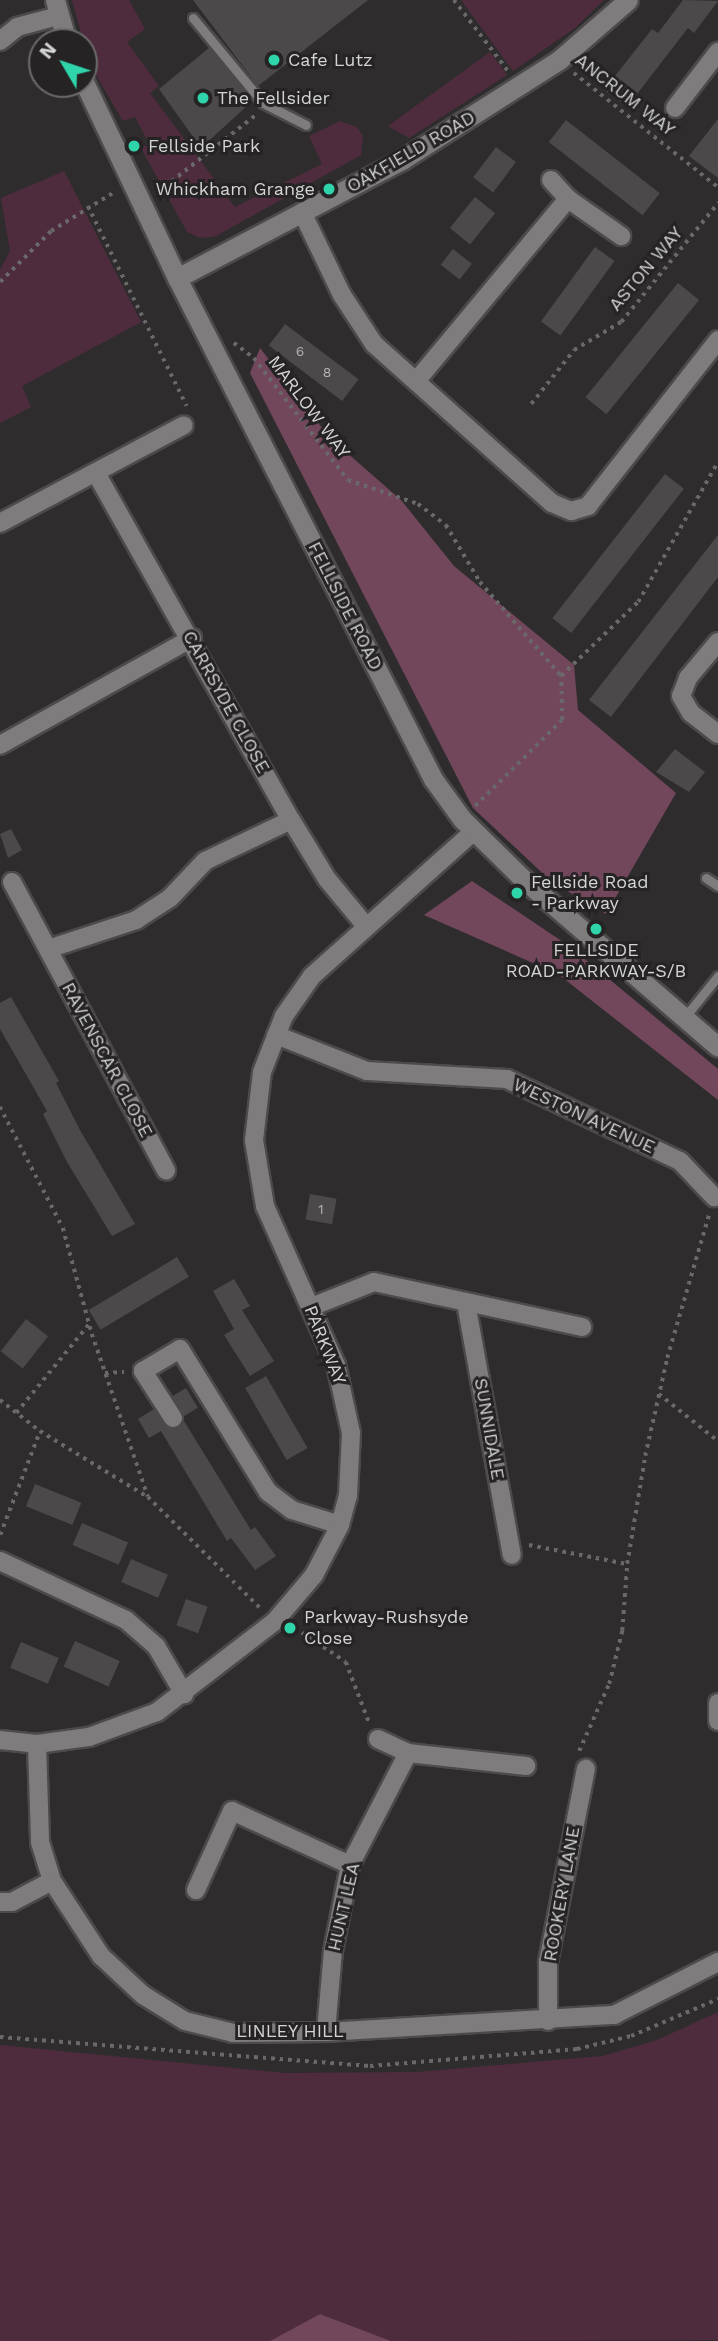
<!DOCTYPE html>
<html>
<head>
<meta charset="utf-8">
<style>
  body { margin:0 }
  #map { position:relative; width:718px; height:2341px; overflow:hidden; background:#2f2c2e; font-family:"Work Sans",sans-serif }
  div>[style] { position:absolute }
  .green>* { inset:0; background:#4f2c3d }
  .forest>* { inset:0; background:#72475b }
  .building>* { inset:0; background:#4c494b; transform-origin:0 0 }
  .path>* { height:3.5px; margin-top:-1.75px; transform-origin:0; background:repeating-linear-gradient(90deg,#6a6869 0 3.5px,transparent 0 8.5px) }
  .roads { filter:drop-shadow(2px 0 #4c4a4b) drop-shadow(-2px 0 #4c4a4b) drop-shadow(0 2px #4c4a4b) drop-shadow(0 -2px #4c4a4b) }
  .service>* { height:9px; margin:-4.5px; padding:0 4.5px; transform-origin:4.5px; border-radius:4.5px; background:#7f7c7d }
  .minor>* { height:18px; margin:-9px; padding:0 9px; transform-origin:9px; border-radius:9px; background:#7f7c7d }
  .tertiary>* { height:19px; margin:-9.5px; padding:0 9.5px; transform-origin:9.5px; border-radius:9.5px; background:#7f7c7d }
  .dots>* { width:19px; height:19px; translate:-50% -50%; box-sizing:border-box; border:4px solid #252324; border-radius:50% }
  span { translate:-50% -50%; white-space:nowrap; text-align:center; line-height:1.15; -webkit-text-stroke:6px #252324; paint-order:stroke }
  .number-label { font-size:14px; color:#b3b1b2 }
  .number-label span { -webkit-text-stroke-width:0 }
  .poi-label { font-size:18px; color:#d5d4d4 }
  .left { translate:0 -50%; text-align:left }
  .right { translate:-100% -50%; text-align:right }
  .street-label { font-size:18px; color:#d5d4d4 }
  .north { position:absolute; left:28px; top:28px; width:70px; height:70px; box-sizing:border-box; background:#252324; border:2px solid #6b6a6a; border-radius:50%; rotate:309deg; font-size:19px; font-weight:700; line-height:28px; text-align:center; color:#d5d4d4 }
  .north::after { content:''; display:block; margin:auto; width:24px; height:32px; background:#30d4aa; clip-path:polygon(50% 0,100% 100%,50% 72%,0 100%) }
</style>
</head>
<body>
<div id="map">
  <div class="green">
    <i style="clip-path:polygon(72px 0,129px 0,145px 29px,127px 42px,159px 86px,150px 93px,235px 207px,322px 164px,309px 136px,340px 121px,357px 127px,363px 136px,361px 155px,216px 236px,201px 238px,187px 232px,141px 148px,149px 144px,135px 117px,123px 121px,90px 65px)"></i>
    <i style="clip-path:polygon(461px 0,604px 0,575px 28px,513px 71px)"></i>
    <i style="clip-path:polygon(490px 52px,507px 75px,409px 138px,388px 126px)"></i>
    <i style="clip-path:polygon(64px 171px,141px 322px,22px 386px,31px 407px,0 423px,0 270px,10px 251px,1px 198px)"></i>
    <i style="clip-path:polygon(718px 2012px,718px 2340px,391px 2341px,320px 2314px,270px 2341px,0 2341px,0 2045px,285px 2073px,417px 2072px,603px 2056px,657px 2040px)"></i>
  </div>
  <div class="forest">
    <i style="clip-path:polygon(260px 348px,330px 438px,401px 500px,454px 566px,574px 665px,578px 710px,676px 793px,606px 914px,552px 882px,473px 808px,250px 373px)"></i>
    <i style="clip-path:polygon(472px 881px,569px 946px,718px 1069px,718px 1100px,558px 974px,424px 915px)"></i>
    <i style="clip-path:polygon(320px 2314px,391px 2341px,270px 2341px)"></i>
  </div>
  <div class="building">
    <i style="clip-path:polygon(193px 0,368px 0,258px 86px)"></i>
    <i style="clip-path:polygon(683px 0,718px 1px,694px 33px,688px 28px,627px 107px,604px 90px,652px 29px,658px 33px)"></i>
    <i style="clip-path:polygon(209px 48px,247px 94px,241px 99px,247px 106px,201px 148px,159px 89px)"></i>
    <i style="clip-path:polygon(718px 119px,718px 178px,689px 156px)"></i>
    <i style="left:566px;top:120px;width:119px;height:28px;rotate:38deg"></i>
    <i style="left:496px;top:147px;width:25px;height:38px;rotate:37deg"></i>
    <i style="left:475px;top:197px;width:26px;height:40px;rotate:39deg"></i>
    <i style="left:595px;top:247px;width:24px;height:92px;rotate:36deg"></i>
    <i style="left:453px;top:249px;width:24px;height:20px;rotate:38deg"></i>
    <i style="left:678px;top:283px;width:27px;height:147px;rotate:39deg"></i>
    <i style="left:285px;top:324px;width:92px;height:27px;rotate:37deg"></i>
    <i style="left:665px;top:474px;width:24px;height:183px;rotate:38deg"></i>
    <i style="clip-path:polygon(718px 535px,718px 577px,611px 717px,589px 700px)"></i>
    <i style="clip-path:polygon(675px 749px,705px 772px,689px 792px,656px 772px)"></i>
    <i style="clip-path:polygon(11px 829px,22px 850px,8px 858px,0 834px)"></i>
    <i style="clip-path:polygon(11px 997px,59px 1081px,56px 1083px,80px 1130px,135px 1224px,112px 1236px,67px 1162px,43px 1114px,47px 1111px,0 1029px,0 1003px)"></i>
    <i style="left:310px;top:1194px;width:27px;height:26px;rotate:10deg"></i>
    <i style="left:177px;top:1257px;width:23px;height:103px;rotate:59deg"></i>
    <i style="clip-path:polygon(234px 1279px,250px 1306px,242px 1310px,274px 1361px,250px 1376px,224px 1335px,234px 1329px,213px 1291px)"></i>
    <i style="left:26px;top:1319px;width:28px;height:41px;rotate:38deg"></i>
    <i style="left:266px;top:1376px;width:83px;height:24px;rotate:60deg"></i>
    <i style="left:186px;top:1388px;width:23px;height:16px;rotate:59deg"></i>
    <i style="clip-path:polygon(154px 1409px,168px 1428px,178px 1428px,184px 1421px,251px 1530px,255px 1527px,276px 1556px,255px 1570px,231px 1538px,227px 1541px,161px 1431px,149px 1438px,138px 1419px)"></i>
    <i style="left:35px;top:1484px;width:50px;height:24px;rotate:22deg"></i>
    <i style="left:82px;top:1523px;width:50px;height:24px;rotate:23deg"></i>
    <i style="left:131px;top:1559px;width:40px;height:25px;rotate:23deg"></i>
    <i style="left:186px;top:1599px;width:23px;height:28px;rotate:20deg"></i>
    <i style="left:75px;top:1641px;width:49px;height:28px;rotate:24deg"></i>
    <i style="left:21px;top:1642px;width:41px;height:28px;rotate:23deg"></i>
  </div>
  <div class="path">
    <i style="left:454px;top:0;width:89px;rotate:52.7deg"></i>
    <i style="left:574px;top:73px;width:184px;rotate:38.4deg"></i>
    <i style="left:158px;top:192px;width:125px;rotate:-38.2deg"></i>
    <i style="left:88px;top:206px;width:223px;rotate:63.7deg"></i>
    <i style="left:0;top:282px;width:72px;rotate:-45deg"></i>
    <i style="left:51px;top:231px;width:76px;rotate:-31.6deg"></i>
    <i style="left:234px;top:343px;width:25px;rotate:37deg"></i>
    <i style="left:254px;top:358px;width:154px;rotate:52.4deg"></i>
    <i style="left:348px;top:480px;width:74px;rotate:18.9deg"></i>
    <i style="left:418px;top:504px;width:35px;rotate:37deg"></i>
    <i style="left:446px;top:525px;width:66px;rotate:59.2deg"></i>
    <i style="left:480px;top:582px;width:124px;rotate:49.2deg"></i>
    <i style="left:561px;top:676px;width:107px;rotate:-43.9deg"></i>
    <i style="left:638px;top:602px;width:161px;rotate:-60.3deg"></i>
    <i style="left:531px;top:404px;width:69px;rotate:-51.5deg"></i>
    <i style="left:574px;top:350px;width:55px;rotate:-30.8deg"></i>
    <i style="left:621px;top:322px;width:154px;rotate:-50.8deg"></i>
    <i style="left:475px;top:806px;width:122px;rotate:-44.7deg"></i>
    <i style="left:562px;top:720px;width:44px;rotate:-91.3deg"></i>
    <i style="left:0;top:1107px;width:136px;rotate:62.5deg"></i>
    <i style="left:63px;top:1228px;width:110px;rotate:74.7deg"></i>
    <i style="left:92px;top:1334px;width:172px;rotate:71deg"></i>
    <i style="left:148px;top:1497px;width:158px;rotate:44.7deg"></i>
    <i style="left:105px;top:1373px;width:19px;rotate:-3deg"></i>
    <i style="left:659px;top:1394px;width:75px;rotate:38.5deg"></i>
    <i style="left:0;top:1400px;width:51px;rotate:37.8deg"></i>
    <i style="left:40px;top:1431px;width:124px;rotate:31.5deg"></i>
    <i style="left:16px;top:1413px;width:115px;rotate:-50.6deg"></i>
    <i style="left:0;top:1535px;width:111px;rotate:-69deg"></i>
    <i style="left:529px;top:1545px;width:100px;rotate:11deg"></i>
    <i style="left:295px;top:1628px;width:61px;rotate:33.7deg"></i>
    <i style="left:346px;top:1662px;width:67px;rotate:69.1deg"></i>
    <i style="left:579px;top:1751px;width:73px;rotate:-65.9deg"></i>
    <i style="left:609px;top:1684px;width:55px;rotate:-76.2deg"></i>
    <i style="left:622px;top:1631px;width:67px;rotate:-85.7deg"></i>
    <i style="left:627px;top:1564px;width:109px;rotate:-80.5deg"></i>
    <i style="left:645px;top:1456px;width:100px;rotate:-77.3deg"></i>
    <i style="left:667px;top:1358px;width:150px;rotate:-73.7deg"></i>
    <i style="left:0;top:2037px;width:371px;rotate:4.5deg"></i>
    <i style="left:370px;top:2066px;width:208px;rotate:-4.7deg"></i>
    <i style="left:577px;top:2049px;width:56px;rotate:-13.5deg"></i>
    <i style="left:631px;top:2036px;width:95px;rotate:-23deg"></i>
  </div>
  <div class="roads">
    <div class="service">
      <i style="left:193px;top:18px;width:110px;rotate:50.5deg"></i>
      <i style="left:263px;top:103px;width:48px;rotate:27.1deg"></i>
      <i style="left:706px;top:878px;width:14px;rotate:34deg"></i>
      <i style="left:684px;top:1018px;width:54px;rotate:-51deg"></i>
    </div>
    <div class="minor">
      <i style="left:0;top:41px;width:22px;rotate:-39deg"></i>
      <i style="left:17px;top:27px;width:42px;rotate:-15deg"></i>
      <i style="left:675px;top:108px;width:71px;rotate:-52.5deg"></i>
      <i style="left:551px;top:180px;width:25px;rotate:48deg"></i>
      <i style="left:568px;top:199px;width:65px;rotate:34.9deg"></i>
      <i style="left:302px;top:212px;width:92px;rotate:64.3deg"></i>
      <i style="left:342px;top:295px;width:59px;rotate:56.9deg"></i>
      <i style="left:374px;top:344px;width:239px;rotate:41.8deg"></i>
      <i style="left:552px;top:503px;width:21px;rotate:23deg"></i>
      <i style="left:571px;top:511px;width:18px;rotate:-16deg"></i>
      <i style="left:588px;top:506px;width:211px;rotate:-51.9deg"></i>
      <i style="left:417px;top:380px;width:236px;rotate:-50.2deg"></i>
      <i style="left:96px;top:473px;width:398px;rotate:60.7deg"></i>
      <i style="left:291px;top:820px;width:69px;rotate:58.6deg"></i>
      <i style="left:327px;top:879px;width:60px;rotate:50.4deg"></i>
      <i style="left:0;top:523px;width:208px;rotate:-28deg"></i>
      <i style="left:718px;top:642px;width:47px;rotate:129.8deg"></i>
      <i style="left:688px;top:678px;width:19px;rotate:111deg"></i>
      <i style="left:681px;top:696px;width:20px;rotate:60deg"></i>
      <i style="left:691px;top:713px;width:34px;rotate:38deg"></i>
      <i style="left:0;top:745px;width:220px;rotate:-29.1deg"></i>
      <i style="left:12px;top:882px;width:327px;rotate:61.9deg"></i>
      <i style="left:48px;top:949px;width:93px;rotate:-18.2deg"></i>
      <i style="left:136px;top:920px;width:40px;rotate:-32.9deg"></i>
      <i style="left:170px;top:898px;width:51px;rotate:-46.6deg"></i>
      <i style="left:205px;top:861px;width:95px;rotate:-25.5deg"></i>
      <i style="left:276px;top:1035px;width:98px;rotate:21.6deg"></i>
      <i style="left:367px;top:1071px;width:140px;rotate:3.3deg"></i>
      <i style="left:507px;top:1079px;width:191px;rotate:25.4deg"></i>
      <i style="left:680px;top:1161px;width:50px;rotate:46.6deg"></i>
      <i style="left:466px;top:1303px;width:256px;rotate:79.7deg"></i>
      <i style="left:311px;top:1307px;width:68px;rotate:-21.6deg"></i>
      <i style="left:374px;top:1282px;width:213px;rotate:12.2deg"></i>
      <i style="left:173px;top:1418px;width:56px;rotate:-122.6deg"></i>
      <i style="left:143px;top:1371px;width:43px;rotate:-30.7deg"></i>
      <i style="left:180px;top:1349px;width:168px;rotate:58.4deg"></i>
      <i style="left:268px;top:1492px;width:30px;rotate:37deg"></i>
      <i style="left:292px;top:1510px;width:50px;rotate:17.4deg"></i>
      <i style="left:0;top:1561px;width:139px;rotate:25.1deg"></i>
      <i style="left:126px;top:1620px;width:40px;rotate:41deg"></i>
      <i style="left:156px;top:1646px;width:56px;rotate:59.7deg"></i>
      <i style="left:718px;top:1703px;width:18px;rotate:90deg"></i>
      <i style="left:378px;top:1739px;width:33px;rotate:25deg"></i>
      <i style="left:408px;top:1753px;width:119px;rotate:6.3deg"></i>
      <i style="left:0;top:1740px;width:37px;rotate:6deg"></i>
      <i style="left:37px;top:1744px;width:52px;rotate:-7.7deg"></i>
      <i style="left:89px;top:1737px;width:72px;rotate:-20.2deg"></i>
      <i style="left:157px;top:1712px;width:149px;rotate:-37.6deg"></i>
      <i style="left:275px;top:1621px;width:60px;rotate:-49.7deg"></i>
      <i style="left:314px;top:1575px;width:56px;rotate:-62.5deg"></i>
      <i style="left:340px;top:1525px;width:30px;rotate:-75deg"></i>
      <i style="left:348px;top:1496px;width:63px;rotate:-87.3deg"></i>
      <i style="left:351px;top:1433px;width:70px;rotate:-102.4deg"></i>
      <i style="left:336px;top:1365px;width:174px;rotate:-114.1deg"></i>
      <i style="left:265px;top:1206px;width:67px;rotate:-99.5deg"></i>
      <i style="left:254px;top:1140px;width:68px;rotate:-83.3deg"></i>
      <i style="left:262px;top:1072px;width:60px;rotate:-68.6deg"></i>
      <i style="left:284px;top:1016px;width:49px;rotate:-55deg"></i>
      <i style="left:312px;top:976px;width:217px;rotate:-41.8deg"></i>
      <i style="left:37px;top:1744px;width:98px;rotate:88.2deg"></i>
      <i style="left:40px;top:1842px;width:41px;rotate:72.9deg"></i>
      <i style="left:52px;top:1881px;width:90px;rotate:56.8deg"></i>
      <i style="left:101px;top:1956px;width:57px;rotate:42.9deg"></i>
      <i style="left:143px;top:1995px;width:49px;rotate:31.8deg"></i>
      <i style="left:185px;top:2021px;width:49px;rotate:14deg"></i>
      <i style="left:233px;top:2033px;width:93px;rotate:-0.6deg"></i>
      <i style="left:326px;top:2032px;width:289px;rotate:-3.4deg"></i>
      <i style="left:614px;top:2015px;width:117px;rotate:-27deg"></i>
      <i style="left:196px;top:1890px;width:87px;rotate:-65.5deg"></i>
      <i style="left:232px;top:1811px;width:130px;rotate:24.6deg"></i>
      <i style="left:0;top:1902px;width:12px"></i>
      <i style="left:12px;top:1902px;width:45px;rotate:-27.7deg"></i>
      <i style="left:548px;top:2021px;width:59px;rotate:-90deg"></i>
      <i style="left:548px;top:1962px;width:197px;rotate:-78.9deg"></i>
      <i style="left:326px;top:2032px;width:81px;rotate:-85.1deg"></i>
      <i style="left:333px;top:1951px;width:88px;rotate:-78.8deg"></i>
      <i style="left:350px;top:1865px;width:126px;rotate:-62.6deg"></i>
    </div>
    <div class="tertiary">
      <i style="left:55px;top:0;width:44px;rotate:74.1deg"></i>
      <i style="left:84px;top:82px;width:217px;rotate:64.6deg"></i>
      <i style="left:177px;top:278px;width:563px;rotate:62.93deg"></i>
      <i style="left:433px;top:779px;width:49px;rotate:54.1deg"></i>
      <i style="left:462px;top:819px;width:86px;rotate:44.5deg"></i>
      <i style="left:523px;top:879px;width:257px;rotate:40.7deg"></i>
      <i style="left:177px;top:278px;width:254px;rotate:-27.7deg"></i>
      <i style="left:402px;top:160px;width:186px;rotate:-32.5deg"></i>
      <i style="left:559px;top:60px;width:91px;rotate:-41deg"></i>
    </div>
  </div>
  <div class="dots">
    <i style="left:274px;top:60px;background:#30d4aa"></i>
    <i style="left:203px;top:98px;background:#30d4aa"></i>
    <i style="left:134px;top:146px;background:#30d4aa"></i>
    <i style="left:329px;top:189px;background:#30d4aa"></i>
    <i style="left:517px;top:893px;background:#30d4aa"></i>
    <i style="left:596px;top:929px;background:#30d4aa"></i>
    <i style="left:290px;top:1628px;background:#30d4aa"></i>
  </div>
  <div class="number-label">
    <span style="left:300px;top:351px">6</span>
    <span style="left:327px;top:372px">8</span>
    <span style="left:321px;top:1209px">1</span>
  </div>
  <div class="poi-label">
    <span class="left" style="left:288px;top:60px">Cafe Lutz</span>
    <span class="left" style="left:217px;top:98px">The Fellsider</span>
    <span class="left" style="left:148px;top:146px">Fellside Park</span>
    <span class="right" style="left:315px;top:189px">Whickham Grange</span>
    <span class="left" style="left:531px;top:893px">Fellside Road<br>- Parkway</span>
    <span style="left:596px;top:961px">FELLSIDE<br>ROAD-PARKWAY-S/B</span>
    <span class="left" style="left:304px;top:1628px">Parkway-Rushsyde<br>Close</span>
  </div>
  <div class="street-label">
    <span style="left:625px;top:95px;rotate:38deg">ANCRUM WAY</span>
    <span style="left:411px;top:152px;rotate:-30deg">OAKFIELD ROAD</span>
    <span style="left:646px;top:269px;rotate:-50deg">ASTON WAY</span>
    <span style="left:309px;top:407px;rotate:53deg">MARLOW WAY</span>
    <span style="left:345px;top:606px;rotate:63deg">FELLSIDE ROAD</span>
    <span style="left:226px;top:702px;rotate:61deg">CARRSYDE CLOSE</span>
    <span style="left:107px;top:1060px;rotate:62deg">RAVENSCAR CLOSE</span>
    <span style="left:584px;top:1116px;rotate:25deg">WESTON AVENUE</span>
    <span style="left:325px;top:1345px;rotate:68deg">PARKWAY</span>
    <span style="left:489px;top:1429px;rotate:80deg">SUNNIDALE</span>
    <span style="left:562px;top:1894px;rotate:-80deg">ROOKERY LANE</span>
    <span style="left:344px;top:1907px;rotate:-77deg">HUNT LEA</span>
    <span style="left:290px;top:2031px">LINLEY HILL</span>
  </div>
  <div class="north">N</div>
</div>
</body>
</html>
